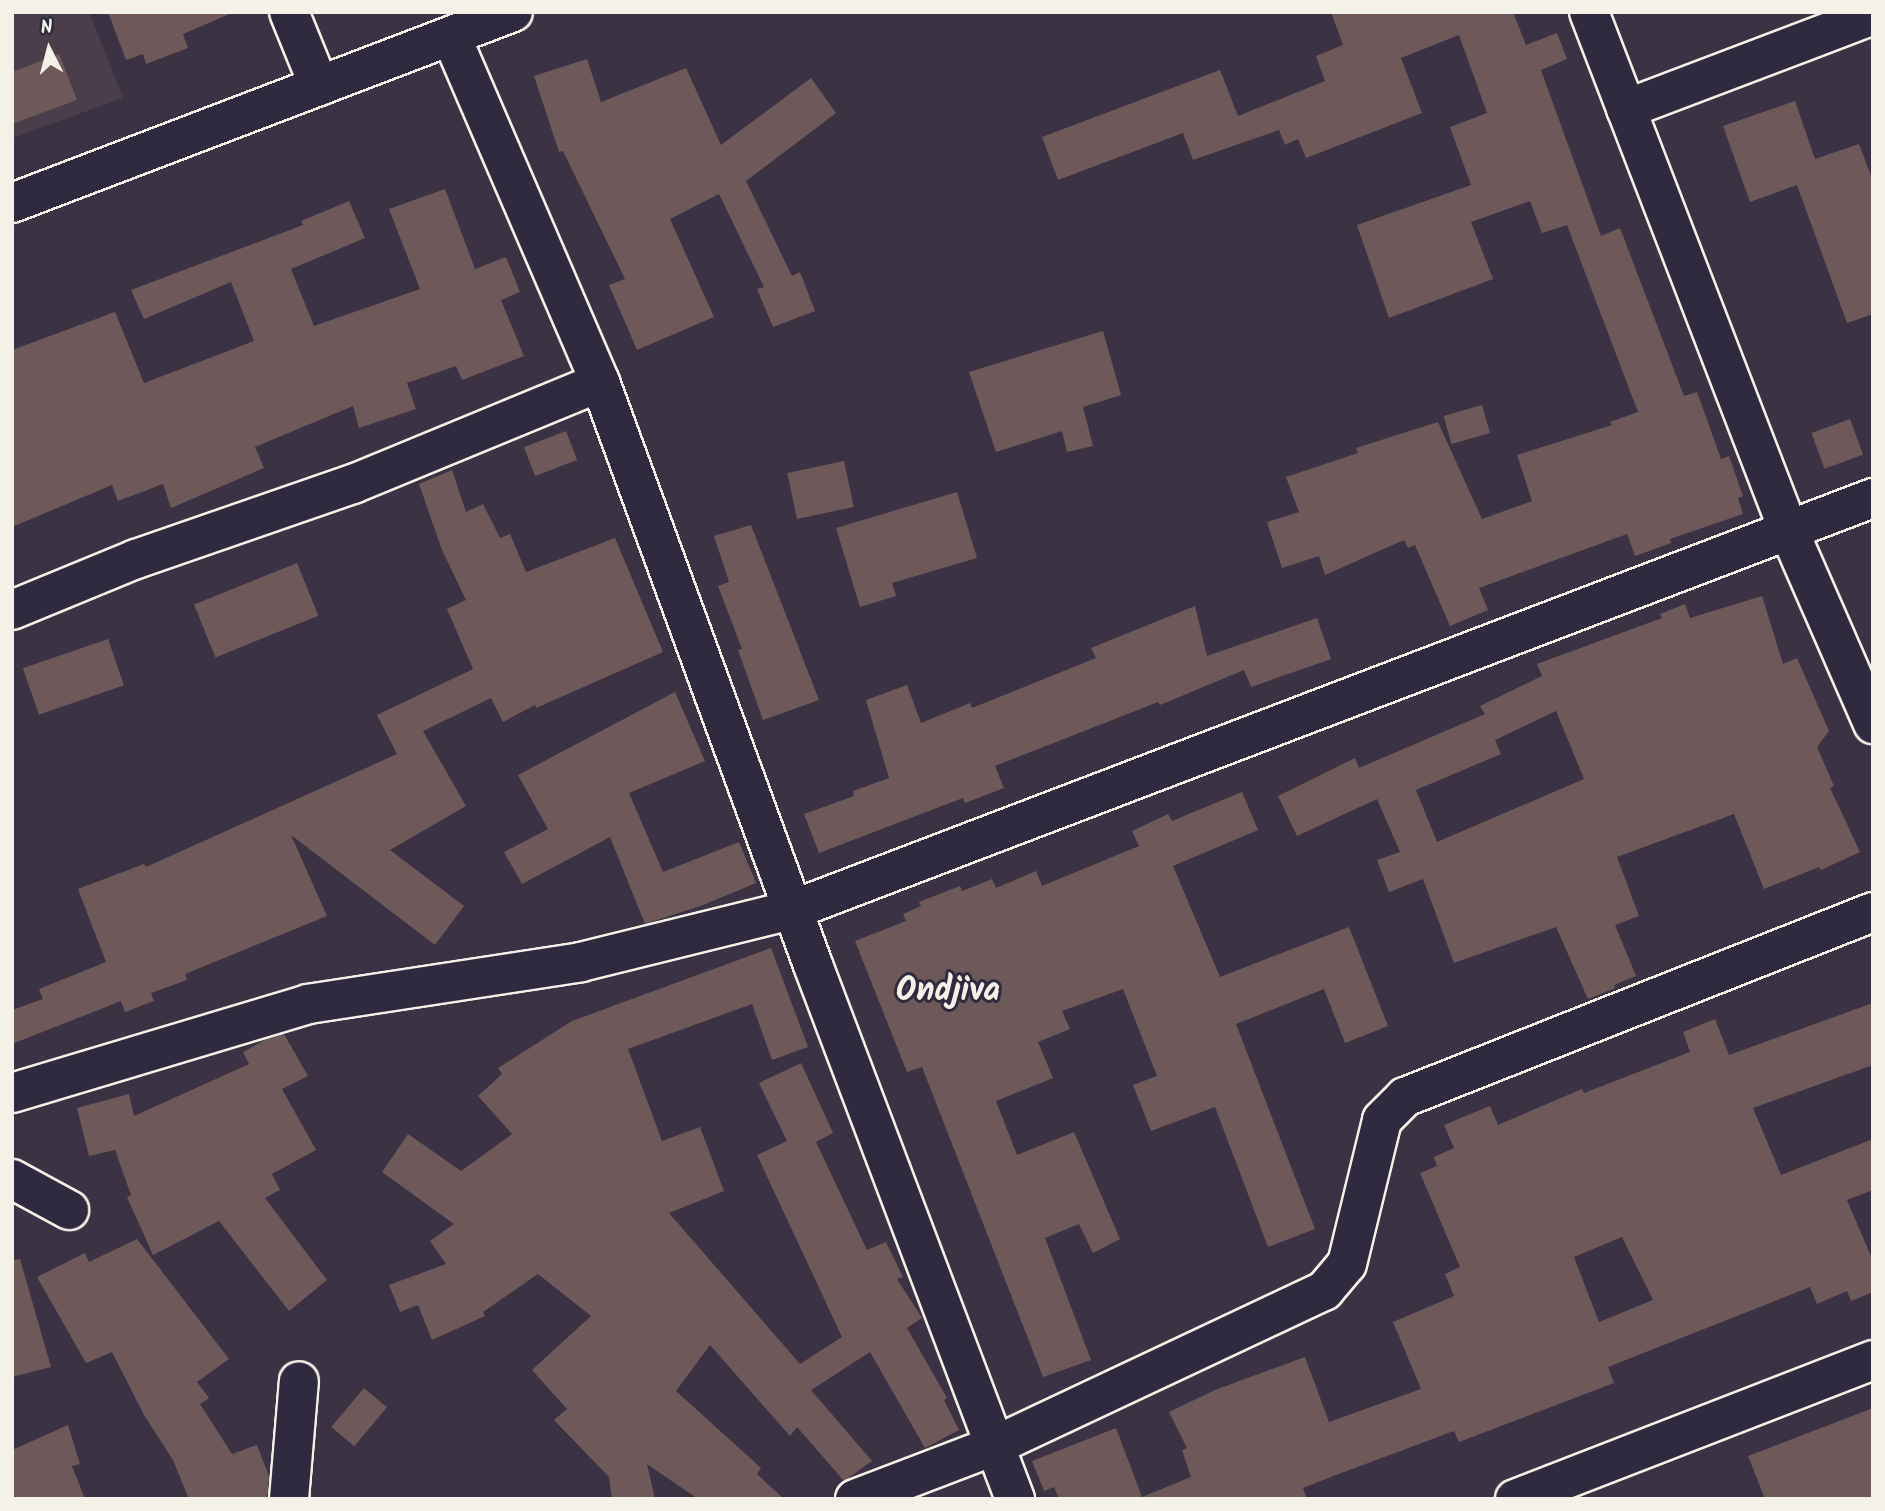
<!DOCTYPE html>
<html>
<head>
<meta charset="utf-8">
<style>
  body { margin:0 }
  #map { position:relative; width:1885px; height:1511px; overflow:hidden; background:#3b3343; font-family:Kalam,sans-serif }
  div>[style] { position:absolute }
  .built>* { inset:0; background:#4a3e4a }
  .building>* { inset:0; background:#6d595a; transform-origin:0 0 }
  .roads { filter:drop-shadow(2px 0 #f4f1e8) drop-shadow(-2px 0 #f4f1e8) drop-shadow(0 2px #f4f1e8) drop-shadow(0 -2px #f4f1e8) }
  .minor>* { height:38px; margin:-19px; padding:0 19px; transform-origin:19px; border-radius:19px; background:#2f2a3d }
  span { translate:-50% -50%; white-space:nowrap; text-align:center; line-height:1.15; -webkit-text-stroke:6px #2f2a3d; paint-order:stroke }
  .town-label { font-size:33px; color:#f4f1e8; font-weight:700 }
  .frame { position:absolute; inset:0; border:14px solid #f4f1e8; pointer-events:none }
  .north { position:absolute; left:14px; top:14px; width:70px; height:70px; -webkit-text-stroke:5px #2f2a3d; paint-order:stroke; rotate:354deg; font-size:19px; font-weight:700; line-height:28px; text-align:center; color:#f4f1e8 }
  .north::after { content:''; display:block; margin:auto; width:24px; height:32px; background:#f4f1e8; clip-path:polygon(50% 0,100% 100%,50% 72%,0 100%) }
</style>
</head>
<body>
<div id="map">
  <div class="built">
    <i style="clip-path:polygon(12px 12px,89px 12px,123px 98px,12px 138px)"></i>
  </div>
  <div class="building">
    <i style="clip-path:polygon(108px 12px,234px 12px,183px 34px,188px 48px,146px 64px,143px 54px,126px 60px)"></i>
    <i style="clip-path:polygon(1331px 12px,1513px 12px,1526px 45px,1557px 33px,1567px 59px,1541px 70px,1601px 236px,1620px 228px,1684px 396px,1697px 392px,1721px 459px,1729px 456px,1743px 496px,1738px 498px,1743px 514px,1670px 539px,1671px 543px,1635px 556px,1627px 534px,1479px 588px,1488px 610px,1450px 626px,1415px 545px,1408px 548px,1404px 540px,1325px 575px,1319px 556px,1282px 568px,1267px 522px,1299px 512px,1286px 477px,1358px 453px,1356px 448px,1438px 422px,1482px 519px,1532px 501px,1517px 455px,1612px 425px,1610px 422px,1638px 412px,1567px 225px,1542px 233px,1530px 201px,1471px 222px,1493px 279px,1389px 318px,1357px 225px,1471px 185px,1450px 127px,1487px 113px,1459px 35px,1401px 58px,1422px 113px,1306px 158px,1298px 139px,1285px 145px,1279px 130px,1193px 160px,1183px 133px,1058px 180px,1042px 137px,1220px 70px,1238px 116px,1325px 81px,1316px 56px,1343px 45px)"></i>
    <i style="clip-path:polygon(59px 54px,77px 100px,12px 124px,12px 72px)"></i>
    <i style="clip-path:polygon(587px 59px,601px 102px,686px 68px,721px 145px,811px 78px,836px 113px,746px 181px,792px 276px,800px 272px,815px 311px,773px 327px,757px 289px,764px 287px,719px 194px,670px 219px,714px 317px,637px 350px,609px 285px,625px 279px,563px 151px,559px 152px,534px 76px)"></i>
    <i style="clip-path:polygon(1795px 101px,1815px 159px,1859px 144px,1873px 181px,1873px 314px,1847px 323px,1797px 185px,1750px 202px,1723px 126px)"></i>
    <i style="clip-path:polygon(445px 189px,475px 269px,506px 257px,520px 292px,501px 300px,524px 356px,462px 380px,456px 366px,407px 383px,416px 409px,359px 428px,353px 406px,255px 447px,264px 468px,171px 508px,163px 484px,118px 501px,112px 485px,12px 527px,12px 350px,115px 312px,144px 383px,254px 341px,231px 282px,144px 319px,131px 290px,303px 225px,301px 221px,349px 201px,365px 238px,291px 269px,314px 326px,420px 289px,389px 209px)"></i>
    <i style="clip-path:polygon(1103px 331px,1121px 395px,1083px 407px,1093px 446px,1067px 452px,1062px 431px,996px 452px,969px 372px)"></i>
    <i style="left:1482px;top:405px;width:29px;height:40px;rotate:74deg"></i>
    <i style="left:1850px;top:419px;width:38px;height:41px;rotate:70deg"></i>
    <i style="left:566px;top:431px;width:31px;height:45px;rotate:69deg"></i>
    <i style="left:844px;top:461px;width:47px;height:58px;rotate:78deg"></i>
    <i style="clip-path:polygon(452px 470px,466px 512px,483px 504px,500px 538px,510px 534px,526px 572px,615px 538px,663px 652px,536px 708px,535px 705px,503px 722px,491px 698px,423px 731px,466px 806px,390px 850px,464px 906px,435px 945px,291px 835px,327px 916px,185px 974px,187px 980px,151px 993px,154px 1001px,125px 1012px,121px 1001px,12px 1044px,12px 1010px,43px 999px,39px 989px,106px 962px,78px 889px,144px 864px,146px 867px,397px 754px,377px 715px,473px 669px,447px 609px,466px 600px,442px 550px,419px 484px)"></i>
    <i style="clip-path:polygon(957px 492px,977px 558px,892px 583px,896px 596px,860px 607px,836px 528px)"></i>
    <i style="clip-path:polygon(751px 525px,819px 700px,763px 720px,738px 650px,742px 649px,718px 586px,729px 582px,714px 536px)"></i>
    <i style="left:297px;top:563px;width:57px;height:111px;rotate:68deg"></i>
    <i style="clip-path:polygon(evenodd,1762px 596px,1783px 664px,1797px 658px,1829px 731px,1817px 747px,1834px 786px,1830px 788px,1860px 852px,1821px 870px,1819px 867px,1764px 889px,1734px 814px,1617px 857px,1639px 916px,1615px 925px,1636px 976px,1614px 985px,1615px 988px,1588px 999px,1556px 927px,1454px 963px,1423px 879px,1389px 892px,1377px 860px,1400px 852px,1377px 799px,1297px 836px,1278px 796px,1355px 758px,1359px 768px,1485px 714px,1480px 706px,1542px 676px,1537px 664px,1662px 618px,1660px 614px,1685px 604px,1690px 618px,1762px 596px,1556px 711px,1584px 779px,1437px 842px,1416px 790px,1501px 754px,1495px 740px,1556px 711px)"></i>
    <i style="clip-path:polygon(1195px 606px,1207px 656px,1317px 618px,1331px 659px,1251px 687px,1244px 670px,1160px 705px,1158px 702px,995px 766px,1004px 788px,965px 803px,963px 798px,819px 853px,804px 814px,854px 796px,853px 791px,889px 778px,866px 700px,907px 685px,921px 723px,970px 703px,972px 708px,1096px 658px,1091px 648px)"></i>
    <i style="left:108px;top:639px;width:49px;height:90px;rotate:71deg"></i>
    <i style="clip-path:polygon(675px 692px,705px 761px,629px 793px,663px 872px,739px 842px,756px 883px,703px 905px,645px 924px,610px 837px,522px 884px,504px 852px,548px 829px,518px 775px)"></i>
    <i style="clip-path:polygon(1242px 792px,1258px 830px,1173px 866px,1220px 977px,1349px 927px,1388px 1026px,1345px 1043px,1324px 989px,1236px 1024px,1315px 1229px,1268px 1247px,1215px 1107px,1151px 1131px,1133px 1085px,1157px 1076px,1123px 989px,1062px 1011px,1070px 1029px,1038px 1042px,1053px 1078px,996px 1101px,1017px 1155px,1074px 1132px,1120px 1239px,1093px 1253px,1079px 1224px,1045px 1238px,1091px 1360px,1043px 1377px,922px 1067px,907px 1072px,855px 941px,906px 921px,903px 914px,921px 906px,919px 902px,960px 886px,962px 891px,992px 879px,996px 888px,1036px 871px,1042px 886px,1139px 846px,1132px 831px,1168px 814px,1172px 821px)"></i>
    <i style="clip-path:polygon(771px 948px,808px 1047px,772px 1060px,752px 1004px,628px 1049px,662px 1141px,700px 1127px,724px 1191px,669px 1213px,800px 1364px,842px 1337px,757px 1155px,787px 1141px,759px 1083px,801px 1063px,833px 1133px,816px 1142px,867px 1250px,886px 1242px,903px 1277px,897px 1279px,922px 1318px,907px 1328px,947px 1398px,944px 1400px,959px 1430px,925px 1448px,870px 1352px,811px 1390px,872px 1461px,844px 1481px,797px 1427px,790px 1436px,710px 1345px,676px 1391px,761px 1468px,757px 1474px,784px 1499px,698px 1499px,647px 1464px,655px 1499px,612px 1499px,609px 1477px,554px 1420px,567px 1409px,532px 1370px,591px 1316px,538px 1274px,483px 1312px,485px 1316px,432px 1340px,418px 1305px,400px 1312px,389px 1285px,446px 1264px,430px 1241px,454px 1224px,382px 1172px,408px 1134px,461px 1171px,512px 1134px,478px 1096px,502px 1074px,498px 1068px,572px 1021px)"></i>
    <i style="clip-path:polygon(evenodd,1873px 1003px,1873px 1065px,1753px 1108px,1781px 1175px,1873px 1139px,1873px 1190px,1847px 1200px,1873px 1261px,1873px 1292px,1851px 1301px,1847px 1291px,1817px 1304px,1810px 1287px,1608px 1367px,1614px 1383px,1459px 1442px,1454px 1431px,1336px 1475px,1303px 1488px,1307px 1499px,1059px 1499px,1054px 1487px,1044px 1491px,1032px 1461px,1116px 1428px,1142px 1497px,1191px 1477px,1182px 1450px,1187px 1448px,1169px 1412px,1215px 1390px,1305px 1357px,1329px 1422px,1421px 1389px,1393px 1322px,1454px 1296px,1445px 1274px,1460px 1267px,1420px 1173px,1437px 1166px,1434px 1157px,1454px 1148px,1444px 1125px,1490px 1106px,1498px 1125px,1582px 1089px,1584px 1093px,1690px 1052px,1683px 1032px,1715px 1019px,1729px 1055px,1873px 1003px,1622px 1237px,1653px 1300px,1599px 1322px,1574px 1257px,1622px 1237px)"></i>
    <i style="clip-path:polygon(284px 1034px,308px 1076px,282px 1089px,316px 1150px,272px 1174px,280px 1190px,265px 1198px,327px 1280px,289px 1311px,219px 1221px,153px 1255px,127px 1197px,131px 1195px,115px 1150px,89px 1156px,77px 1108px,129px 1094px,134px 1116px,249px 1064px,243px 1052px,265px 1040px)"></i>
    <i style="clip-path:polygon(137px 1239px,229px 1359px,197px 1382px,209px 1398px,200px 1404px,232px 1454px,257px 1445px,269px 1476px,267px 1499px,189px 1499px,173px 1460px,144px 1415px,112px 1352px,86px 1363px,37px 1277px,85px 1253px,89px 1262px)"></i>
    <i style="clip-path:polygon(20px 1259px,51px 1367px,12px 1377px,12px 1260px)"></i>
    <i style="left:364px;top:1388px;width:30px;height:51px;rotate:40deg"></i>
    <i style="clip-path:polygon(1873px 1408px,1873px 1499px,1765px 1499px,1748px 1456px)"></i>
    <i style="clip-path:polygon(68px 1425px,80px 1464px,72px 1466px,85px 1499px,12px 1499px,12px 1450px)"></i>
  </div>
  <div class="roads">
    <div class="minor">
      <i style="left:289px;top:12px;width:80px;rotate:67.9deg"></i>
      <i style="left:1589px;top:12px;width:554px;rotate:68.95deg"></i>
      <i style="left:1788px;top:529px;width:213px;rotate:66.4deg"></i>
      <i style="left:451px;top:36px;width:377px;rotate:66.7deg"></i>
      <i style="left:600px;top:382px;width:621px;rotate:69.93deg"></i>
      <i style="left:813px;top:965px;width:571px;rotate:69.28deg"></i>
      <i style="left:1626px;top:109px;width:264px;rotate:-20.8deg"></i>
      <i style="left:12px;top:203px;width:536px;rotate:-20.87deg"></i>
      <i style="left:12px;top:610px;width:134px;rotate:-22.4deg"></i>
      <i style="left:136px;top:559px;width:230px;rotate:-19.1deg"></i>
      <i style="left:353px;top:484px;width:267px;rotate:-22.4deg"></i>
      <i style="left:12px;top:1093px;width:309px;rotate:-16.7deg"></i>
      <i style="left:308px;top:1004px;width:276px;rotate:-8.7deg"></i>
      <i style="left:581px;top:962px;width:220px;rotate:-13.9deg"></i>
      <i style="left:795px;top:909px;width:1154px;rotate:-20.87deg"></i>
      <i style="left:12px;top:1179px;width:65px;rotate:28.5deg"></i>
      <i style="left:289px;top:1499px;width:118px;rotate:-85.2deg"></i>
      <i style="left:855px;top:1499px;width:149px;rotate:-20.9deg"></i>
      <i style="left:994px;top:1446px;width:365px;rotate:-25.2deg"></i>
      <i style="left:1324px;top:1291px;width:35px;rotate:-50deg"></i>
      <i style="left:1347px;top:1264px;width:148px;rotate:-76.3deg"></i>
      <i style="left:1382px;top:1120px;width:33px;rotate:-45deg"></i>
      <i style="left:1405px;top:1097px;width:503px;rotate:-21.57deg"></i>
      <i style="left:1515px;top:1499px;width:384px;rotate:-21.2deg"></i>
    </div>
  </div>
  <div class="town-label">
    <span style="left:948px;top:992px">Ondjiva</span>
  </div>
  <div class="frame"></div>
  <div class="north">N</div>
</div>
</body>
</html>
